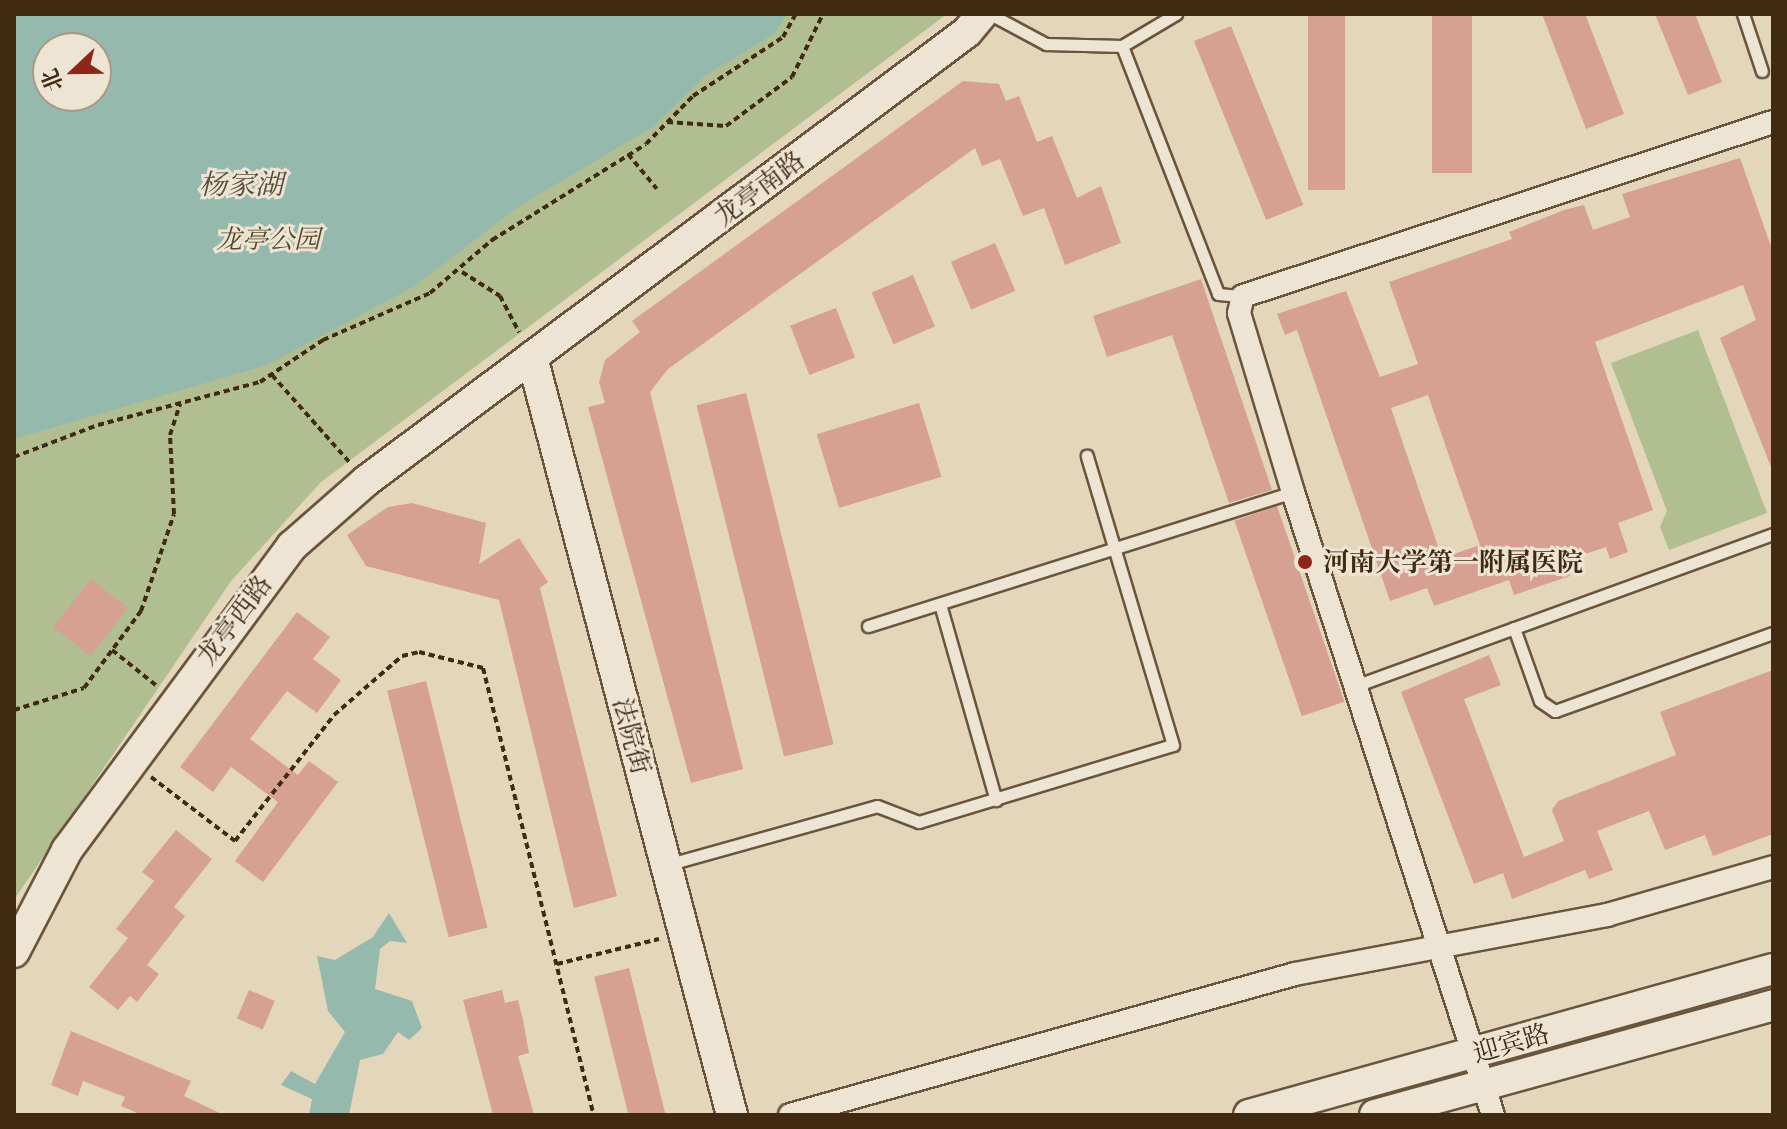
<!DOCTYPE html>
<html>
<head>
<meta charset="utf-8">
<style>
  body { margin:0 }
  #map { position:relative; width:1787px; height:1129px; overflow:hidden; background:#e3d6bb; font-family:"Gentium Book Plus","Noto Serif SC",serif }
  div>[style] { position:absolute }
  .green>* { inset:0; background:#b0be92 }
  .water>* { inset:0; background:#96b9ad }
  .building>* { inset:0; background:#d6a193; transform-origin:0 0 }
  .path>* { height:4px; margin-top:-2px; transform-origin:0; background:repeating-linear-gradient(90deg,#412a12 0 6px,transparent 0 10px) }
  .roads { filter:drop-shadow(2px 0 #6a553c) drop-shadow(-2px 0 #6a553c) drop-shadow(0 2px #6a553c) drop-shadow(0 -2px #6a553c) }
  .lane>* { height:11px; margin:-5.5px; padding:0 5.5px; transform-origin:5.5px; border-radius:5.5px; background:#ede4d3 }
  .street>* { height:22px; margin:-11px; padding:0 11px; transform-origin:11px; border-radius:11px; background:#ede4d3 }
  .secondary>* { height:30px; margin:-15px; padding:0 15px; transform-origin:15px; border-radius:15px; background:#ede4d3 }
  .dots>* { width:22px; height:22px; translate:-50% -50%; box-sizing:border-box; border:4px solid #ede4d3; border-radius:50% }
  span { translate:-50% -50%; white-space:nowrap; text-align:center; line-height:1.15; -webkit-text-stroke:6px #ede4d3; paint-order:stroke }
  .street-label { font-size:26px; color:#412a12 }
  .park-label { font-size:26px; color:#57482c; font-style:italic }
  .poi-label { font-size:26px; color:#412a12; font-weight:700 }
  .left { translate:0 -50%; text-align:left }
  .water-label { font-size:28px; color:#564e39; font-style:italic }
  .frame { position:absolute; inset:0; border:16px solid #412a12; pointer-events:none }
  .north { position:absolute; left:32px; top:32px; width:80px; height:80px; box-sizing:border-box; background:#ede4d3; border:2px solid #a89a86; border-radius:50%; rotate:248deg; font-size:22px; font-weight:700; line-height:32px; text-align:center; color:#412a12 }
  .north::after { content:''; display:block; margin:auto; width:28px; height:36px; background:#8f2418; clip-path:polygon(50% 0,100% 100%,50% 72%,0 100%) }
</style>
</head>
<body>
<div id="map">
  <div class="green">
    <i style="clip-path:polygon(evenodd,14px 14px,947px 14px,321px 482px,231px 581px,14px 900px,14px 14px,48px 48px,96px 48px,96px 96px,48px 96px,48px 48px)"></i>
    <i style="clip-path:polygon(1698px 330px,1767px 513px,1669px 550px,1660px 527px,1667px 511px,1611px 363px)"></i>
  </div>
  <div class="water">
    <i style="clip-path:polygon(evenodd,14px 14px,787px 14px,774px 34px,705px 76px,653px 127px,521px 205px,413px 287px,267px 365px,14px 439px,14px 14px,48px 48px,96px 48px,96px 96px,48px 96px,48px 48px)"></i>
    <i style="clip-path:polygon(389px 913px,407px 943px,390px 941px,380px 949px,375px 989px,412px 1001px,422px 1028px,409px 1040px,398px 1032px,383px 1054px,360px 1060px,349px 1115px,309px 1115px,312px 1099px,281px 1085px,291px 1071px,315px 1084px,345px 1032px,328px 1011px,317px 956px,335px 960px,373px 937px)"></i>
  </div>
  <div class="building">
    <i style="left:1308px;top:14px;width:37px;height:176px"></i>
    <i style="left:1432px;top:14px;width:40px;height:159px"></i>
    <i style="clip-path:polygon(1542px 14px,1585px 14px,1624px 114px,1586px 129px)"></i>
    <i style="clip-path:polygon(1655px 14px,1695px 14px,1722px 82px,1688px 95px)"></i>
    <i style="left:1231px;top:26px;width:193px;height:40px;rotate:68deg"></i>
    <i style="clip-path:polygon(963px 81px,999px 84px,1006px 101px,1019px 96px,1037px 142px,1052px 136px,1077px 198px,1101px 186px,1121px 243px,1065px 265px,1044px 208px,1023px 216px,1000px 159px,982px 166px,975px 148px,668px 369px,650px 392px,743px 769px,691px 783px,588px 407px,605px 403px,599px 382px,605px 360px,640px 332px,632px 321px)"></i>
    <i style="clip-path:polygon(evenodd,1740px 158px,1773px 252px,1773px 472px,1720px 338px,1756px 320px,1743px 285px,1595px 342px,1653px 510px,1618px 523px,1628px 552px,1610px 559px,1606px 547px,1565px 561px,1570px 576px,1514px 595px,1509px 580px,1434px 606px,1427px 588px,1390px 601px,1297px 330px,1285px 335px,1277px 314px,1346px 291px,1380px 377px,1418px 364px,1389px 282px,1512px 239px,1509px 232px,1564px 210px,1584px 205px,1593px 230px,1630px 217px,1622px 194px,1740px 158px,1428px 395px,1480px 545px,1442px 558px,1391px 408px,1428px 395px)"></i>
    <i style="left:995px;top:243px;width:52px;height:48px;rotate:67deg"></i>
    <i style="left:913px;top:275px;width:56px;height:45px;rotate:67deg"></i>
    <i style="clip-path:polygon(1201px 279px,1272px 490px,1229px 503px,1172px 335px,1107px 357px,1093px 316px)"></i>
    <i style="left:836px;top:308px;width:53px;height:49px;rotate:69deg"></i>
    <i style="left:746px;top:393px;width:362px;height:51px;rotate:76deg"></i>
    <i style="left:919px;top:403px;width:77px;height:107px;rotate:73deg"></i>
    <i style="clip-path:polygon(412px 503px,486px 523px,479px 564px,519px 538px,548px 582px,540px 588px,617px 896px,574px 908px,499px 600px,366px 566px,347px 535px,388px 507px)"></i>
    <i style="left:1277px;top:506px;width:207px;height:45px;rotate:71deg"></i>
    <i style="left:91px;top:579px;width:47px;height:61px;rotate:38deg"></i>
    <i style="clip-path:polygon(297px 612px,330px 637px,313px 659px,341px 680px,317px 713px,287px 691px,250px 739px,298px 775px,309px 761px,338px 782px,263px 882px,235px 861px,278px 802px,231px 767px,213px 792px,180px 767px)"></i>
    <i style="clip-path:polygon(1489px 655px,1501px 685px,1464px 699px,1524px 857px,1564px 841px,1552px 810px,1558px 801px,1676px 755px,1660px 712px,1773px 670px,1773px 834px,1713px 856px,1705px 835px,1665px 850px,1649px 811px,1597px 831px,1613px 870px,1589px 879px,1585px 870px,1512px 899px,1503px 873px,1474px 884px,1401px 692px)"></i>
    <i style="left:426px;top:681px;width:254px;height:40px;rotate:76deg"></i>
    <i style="clip-path:polygon(176px 830px,212px 859px,174px 907px,185px 916px,147px 965px,159px 974px,137px 1002px,130px 996px,118px 1010px,89px 987px,128px 938px,116px 929px,154px 881px,142px 872px)"></i>
    <i style="left:629px;top:968px;width:152px;height:36px;rotate:76deg"></i>
    <i style="left:249px;top:990px;width:28px;height:31px;rotate:23deg"></i>
    <i style="clip-path:polygon(502px 990px,505px 1003px,518px 1000px,523px 1020px,529px 1053px,518px 1056px,534px 1115px,493px 1115px,463px 1000px)"></i>
    <i style="clip-path:polygon(71px 1031px,191px 1081px,184px 1096px,224px 1115px,142px 1115px,121px 1106px,125px 1097px,83px 1081px,78px 1096px,51px 1085px)"></i>
  </div>
  <div class="path">
    <i style="left:667px;top:122px;width:59px;rotate:3.9deg"></i>
    <i style="left:726px;top:126px;width:82px;rotate:-36.6deg"></i>
    <i style="left:792px;top:77px;width:70px;rotate:-63.8deg"></i>
    <i style="left:628px;top:154px;width:45px;rotate:50.4deg"></i>
    <i style="left:462px;top:272px;width:45px;rotate:32.3deg"></i>
    <i style="left:500px;top:296px;width:41px;rotate:62.2deg"></i>
    <i style="left:272px;top:375px;width:118px;rotate:48.4deg"></i>
    <i style="left:14px;top:457px;width:90px;rotate:-20.9deg"></i>
    <i style="left:98px;top:425px;width:168px;rotate:-14.9deg"></i>
    <i style="left:260px;top:382px;width:76px;rotate:-33.7deg"></i>
    <i style="left:323px;top:340px;width:117px;rotate:-23.7deg"></i>
    <i style="left:430px;top:293px;width:82px;rotate:-40.5deg"></i>
    <i style="left:492px;top:240px;width:181px;rotate:-31.9deg"></i>
    <i style="left:646px;top:144px;width:67px;rotate:-45.6deg"></i>
    <i style="left:693px;top:96px;width:108px;rotate:-33.2deg"></i>
    <i style="left:783px;top:37px;width:26px;rotate:-61deg"></i>
    <i style="left:112px;top:650px;width:58px;rotate:38.7deg"></i>
    <i style="left:14px;top:710px;width:73px;rotate:-17.4deg"></i>
    <i style="left:84px;top:688px;width:96px;rotate:-53.5deg"></i>
    <i style="left:141px;top:611px;width:102px;rotate:-71.2deg"></i>
    <i style="left:174px;top:514px;width:79px;rotate:-92.9deg"></i>
    <i style="left:170px;top:435px;width:32px;rotate:-72deg"></i>
    <i style="left:151px;top:777px;width:106px;rotate:37.3deg"></i>
    <i style="left:235px;top:841px;width:160px;rotate:-51.8deg"></i>
    <i style="left:334px;top:715px;width:90px;rotate:-40.9deg"></i>
    <i style="left:402px;top:656px;width:17px;rotate:-13deg"></i>
    <i style="left:419px;top:652px;width:66px;rotate:14deg"></i>
    <i style="left:483px;top:668px;width:461px;rotate:76.1deg"></i>
    <i style="left:557px;top:964px;width:105px;rotate:-13.8deg"></i>
  </div>
  <div class="roads">
    <div class="lane">
      <i style="left:990px;top:14px;width:64px;rotate:28.2deg"></i>
      <i style="left:1046px;top:44px;width:76px;rotate:1.5deg"></i>
      <i style="left:1122px;top:46px;width:266px;rotate:68.8deg"></i>
      <i style="left:1218px;top:294px;width:25px;rotate:5deg"></i>
      <i style="left:1743px;top:14px;width:60px;rotate:71.6deg"></i>
      <i style="left:1122px;top:46px;width:63px;rotate:-30.7deg"></i>
      <i style="left:940px;top:604px;width:204px;rotate:74.1deg"></i>
      <i style="left:868px;top:626px;width:446px;rotate:-17.5deg"></i>
      <i style="left:1514px;top:628px;width:77px;rotate:70.4deg"></i>
      <i style="left:1540px;top:701px;width:18px;rotate:34deg"></i>
      <i style="left:1555px;top:711px;width:232px;rotate:-19.7deg"></i>
      <i style="left:1355px;top:686px;width:445px;rotate:-20deg"></i>
      <i style="left:666px;top:865px;width:219px;rotate:-15.6deg"></i>
      <i style="left:877px;top:806px;width:45px;rotate:20.9deg"></i>
      <i style="left:919px;top:822px;width:265px;rotate:-16.9deg"></i>
      <i style="left:1173px;top:745px;width:302px;rotate:-106.6deg"></i>
    </div>
    <div class="street">
      <i style="left:790px;top:1115px;width:524px;rotate:-15.6deg"></i>
      <i style="left:1295px;top:974px;width:318px;rotate:-10.7deg"></i>
      <i style="left:1607px;top:915px;width:173px;rotate:-16.1deg"></i>
      <i style="left:1493px;top:1115px;width:654px;rotate:-107.8deg"></i>
      <i style="left:1293px;top:492px;width:187px;rotate:-106.8deg"></i>
      <i style="left:1239px;top:313px;width:17px;rotate:-77deg"></i>
      <i style="left:1243px;top:296px;width:558px;rotate:-18.18deg"></i>
    </div>
    <div class="secondary">
      <i style="left:532px;top:357px;width:784px;rotate:75.22deg"></i>
      <i style="left:14px;top:952px;width:115px;rotate:-62.5deg"></i>
      <i style="left:67px;top:850px;width:378px;rotate:-53.5deg"></i>
      <i style="left:292px;top:546px;width:98px;rotate:-41.3deg"></i>
      <i style="left:366px;top:481px;width:750px;rotate:-36.76deg"></i>
      <i style="left:967px;top:32px;width:23px;rotate:-50deg"></i>
      <i style="left:1249px;top:1115px;width:544px;rotate:-15.57deg"></i>
      <i style="left:1375px;top:1115px;width:413px;rotate:-15.4deg"></i>
    </div>
  </div>
  <div class="dots">
    <i style="left:1305px;top:562px;background:#8f2418"></i>
  </div>
  <div class="street-label">
    <span style="left:759px;top:188px;rotate:-37deg">龙亭南路</span>
    <span style="left:234px;top:620px;rotate:-53deg">龙亭西路</span>
    <span style="left:632px;top:736px;rotate:75deg">法院街</span>
    <span style="left:1511px;top:1043px;rotate:-16deg">迎宾路</span>
  </div>
  <div class="park-label">
    <span style="left:268px;top:239px">龙亭公园</span>
  </div>
  <div class="poi-label">
    <span class="left" style="left:1323px;top:562px">河南大学第一附属医院</span>
  </div>
  <div class="water-label">
    <span style="left:241px;top:184px">杨家湖</span>
  </div>
  <div class="frame"></div>
  <div class="north">北</div>
</div>
</body>
</html>
